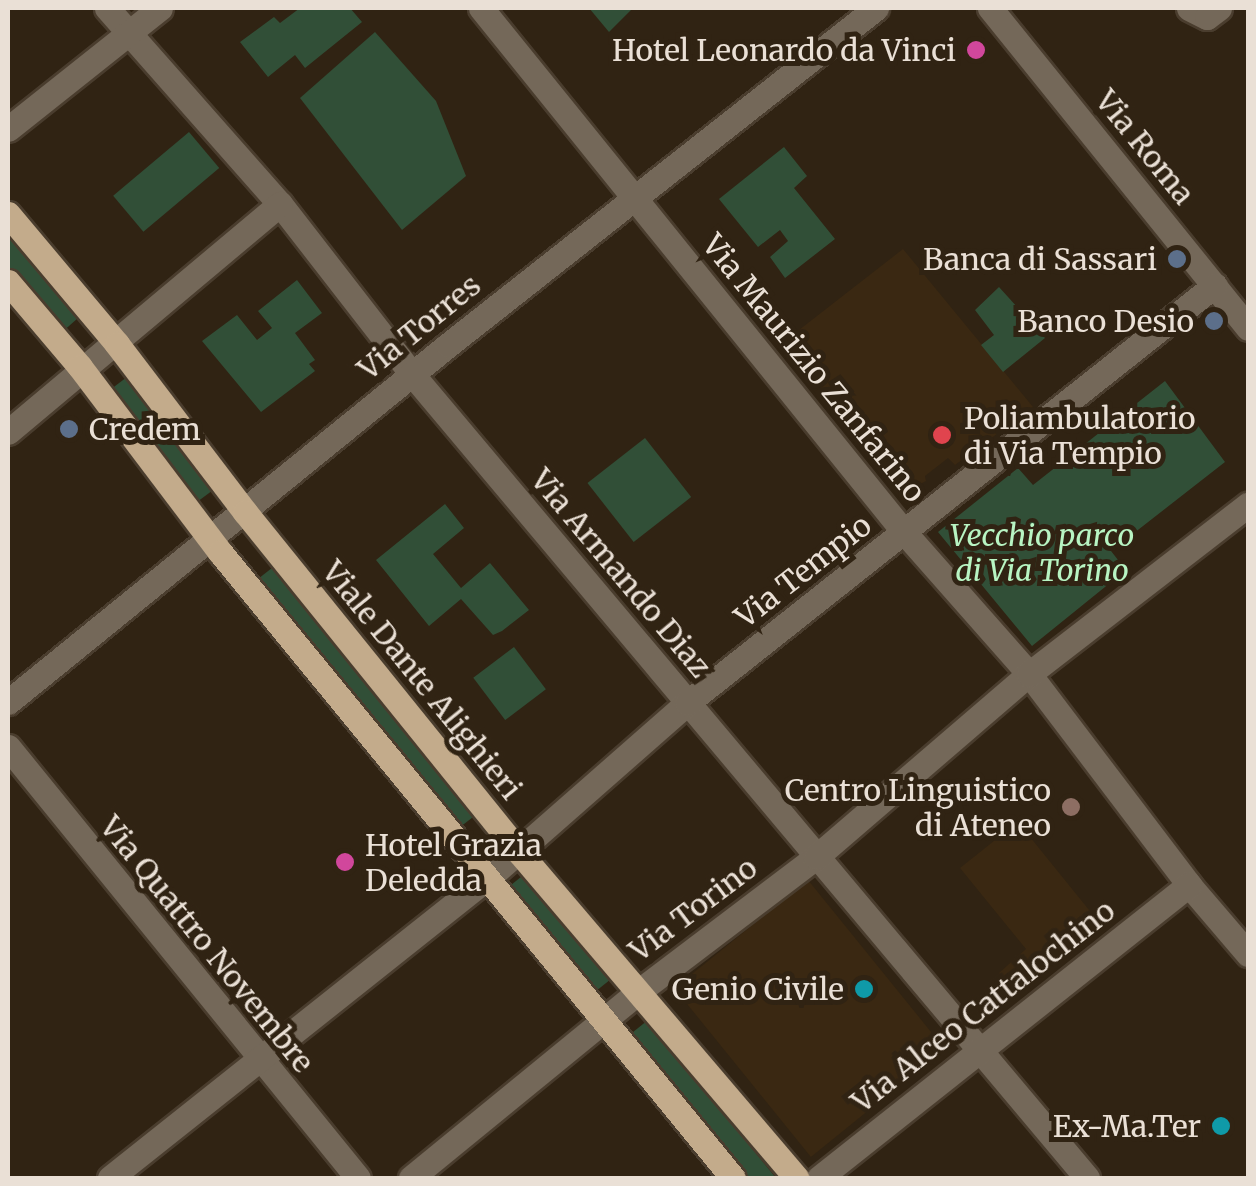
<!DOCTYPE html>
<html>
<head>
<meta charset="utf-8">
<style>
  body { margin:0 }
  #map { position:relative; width:1256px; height:1186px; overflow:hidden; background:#302313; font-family:Merriweather,serif }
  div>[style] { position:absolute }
  .built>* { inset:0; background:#3a2812; transform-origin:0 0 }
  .green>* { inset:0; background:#314f37; transform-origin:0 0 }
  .roads { filter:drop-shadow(2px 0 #4a3d2e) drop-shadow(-2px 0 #4a3d2e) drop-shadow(0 2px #4a3d2e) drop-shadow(0 -2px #4a3d2e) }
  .minor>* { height:25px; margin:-12.5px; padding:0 12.5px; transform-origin:12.5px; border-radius:12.5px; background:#746859 }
  .major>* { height:25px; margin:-12.5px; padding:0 12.5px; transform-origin:12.5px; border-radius:12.5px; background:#c3ab8b }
  .dots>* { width:28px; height:28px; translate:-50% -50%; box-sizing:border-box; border:5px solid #302313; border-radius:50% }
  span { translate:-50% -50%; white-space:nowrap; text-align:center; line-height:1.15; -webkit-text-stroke:10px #302313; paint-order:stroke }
  .poi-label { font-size:30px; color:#eae0d6 }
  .right { translate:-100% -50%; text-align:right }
  .left { translate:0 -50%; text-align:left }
  .street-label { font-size:30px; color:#eae0d6 }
  .park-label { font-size:30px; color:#b8f5c3; font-style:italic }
  .frame { position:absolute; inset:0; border:10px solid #eae0d6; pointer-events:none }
</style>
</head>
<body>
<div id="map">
  <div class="built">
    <i style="clip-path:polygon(903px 249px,1033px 407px,955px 465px,948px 458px,925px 476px,926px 481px,903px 493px,781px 344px)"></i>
    <i style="clip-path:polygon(1014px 825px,1026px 840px,1030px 837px,1102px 926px,1017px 995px,999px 973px,1026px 949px,960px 868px)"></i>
    <i style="left:808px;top:880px;width:217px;height:172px;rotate:51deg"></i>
  </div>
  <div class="green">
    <i style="clip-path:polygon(300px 8px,350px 8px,362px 22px,305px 68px,295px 55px,268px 77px,240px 42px,274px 17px,280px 23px)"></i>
    <i style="clip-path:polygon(589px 8px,633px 8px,609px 32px)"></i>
    <i style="clip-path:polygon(375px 32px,436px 101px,466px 176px,402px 230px,300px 98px)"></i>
    <i style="left:189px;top:132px;width:47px;height:99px;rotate:50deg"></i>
    <i style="clip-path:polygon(784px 147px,807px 176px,794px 188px,835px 239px,785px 278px,770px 257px,788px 241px,780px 230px,758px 247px,719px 199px)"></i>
    <i style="clip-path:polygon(8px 234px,78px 318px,60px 334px,8px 272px)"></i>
    <i style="clip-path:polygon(297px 280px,322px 313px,295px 333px,315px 360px,309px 364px,315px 371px,261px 412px,202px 341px,237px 315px,257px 340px,272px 328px,258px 311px)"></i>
    <i style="clip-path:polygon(999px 287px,1045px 338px,1003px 372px,981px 345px,994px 335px,975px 310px)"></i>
    <i style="left:131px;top:374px;width:142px;height:29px;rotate:53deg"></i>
    <i style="clip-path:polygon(1165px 381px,1225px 462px,1111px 551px,1126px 570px,1032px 646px,938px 532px,1018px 468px,1033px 485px)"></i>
    <i style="left:645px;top:438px;width:75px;height:73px;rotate:52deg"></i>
    <i style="clip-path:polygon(445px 504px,464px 528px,433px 554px,461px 588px,490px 563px,529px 610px,502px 631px,493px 635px,461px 599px,429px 626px,376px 560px)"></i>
    <i style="left:277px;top:564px;width:320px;height:25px;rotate:52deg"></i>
    <i style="left:514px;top:647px;width:53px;height:51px;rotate:53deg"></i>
    <i style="left:527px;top:872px;width:136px;height:26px;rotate:51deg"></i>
    <i style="left:648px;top:1020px;width:204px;height:28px;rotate:51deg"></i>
  </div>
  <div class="roads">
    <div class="minor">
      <i style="left:107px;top:8px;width:261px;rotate:48.6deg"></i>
      <i style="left:280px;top:204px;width:215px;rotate:52.2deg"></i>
      <i style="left:412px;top:374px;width:1050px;rotate:49.98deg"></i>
      <i style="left:481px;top:8px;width:673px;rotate:51.09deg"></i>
      <i style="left:904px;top:532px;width:189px;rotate:48.6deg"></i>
      <i style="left:1029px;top:674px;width:265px;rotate:52.8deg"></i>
      <i style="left:1189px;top:885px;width:91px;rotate:49.5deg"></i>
      <i style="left:990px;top:8px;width:411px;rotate:51.1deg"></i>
      <i style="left:1189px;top:8px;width:20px;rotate:27deg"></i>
      <i style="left:1207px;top:17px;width:15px;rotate:-37deg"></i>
      <i style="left:8px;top:129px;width:194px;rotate:-38.5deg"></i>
      <i style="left:8px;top:432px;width:355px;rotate:-40deg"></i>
      <i style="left:8px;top:702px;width:567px;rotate:-39.05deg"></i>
      <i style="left:448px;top:345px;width:545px;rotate:-38.22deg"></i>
      <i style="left:8px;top:747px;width:555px;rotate:50.92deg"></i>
      <i style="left:110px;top:1178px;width:484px;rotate:-38.5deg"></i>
      <i style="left:489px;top:877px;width:264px;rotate:-41.3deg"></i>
      <i style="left:687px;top:703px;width:673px;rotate:-38.37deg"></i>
      <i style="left:411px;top:1178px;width:293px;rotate:-39.3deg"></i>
      <i style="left:638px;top:992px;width:223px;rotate:-37.2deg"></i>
      <i style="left:816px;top:857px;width:281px;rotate:-40.7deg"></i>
      <i style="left:1029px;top:674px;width:277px;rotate:-37.7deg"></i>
      <i style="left:819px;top:1178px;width:472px;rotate:-38.4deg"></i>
    </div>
    <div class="major">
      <i style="left:8px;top:214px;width:170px;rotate:50deg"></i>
      <i style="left:117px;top:344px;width:211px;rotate:52.7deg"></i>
      <i style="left:245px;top:512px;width:437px;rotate:51.1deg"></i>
      <i style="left:519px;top:852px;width:428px;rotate:49.6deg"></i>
      <i style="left:8px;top:282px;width:111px;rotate:49.7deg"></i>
      <i style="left:80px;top:367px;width:232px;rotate:52.9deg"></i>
      <i style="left:220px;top:552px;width:809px;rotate:50.67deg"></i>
    </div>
  </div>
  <div class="dots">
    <i style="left:976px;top:50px;background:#d1479c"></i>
    <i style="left:1177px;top:259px;background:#5c6f8a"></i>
    <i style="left:1214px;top:321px;background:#5c6f8a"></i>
    <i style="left:69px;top:429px;background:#5c6f8a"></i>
    <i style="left:942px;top:435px;background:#e0444e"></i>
    <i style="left:1071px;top:807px;background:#8d6e63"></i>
    <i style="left:345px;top:862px;background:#d1479c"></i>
    <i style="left:864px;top:989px;background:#0f9aa8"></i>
    <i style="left:1221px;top:1126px;background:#0f9aa8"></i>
  </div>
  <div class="poi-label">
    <span class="right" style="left:956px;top:50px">Hotel Leonardo da Vinci</span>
    <span class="right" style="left:1157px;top:259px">Banca di Sassari</span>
    <span class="right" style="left:1194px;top:321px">Banco Desio</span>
    <span class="left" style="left:964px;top:435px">Poliambulatorio<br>di Via Tempio</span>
    <span class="left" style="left:89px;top:429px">Credem</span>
    <span class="right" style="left:1051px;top:807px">Centro Linguistico<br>di Ateneo</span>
    <span class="left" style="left:365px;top:862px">Hotel Grazia<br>Deledda</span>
    <span class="right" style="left:844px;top:989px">Genio Civile</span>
    <span class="right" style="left:1201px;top:1126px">Ex-Ma.Ter</span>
  </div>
  <div class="street-label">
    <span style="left:1145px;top:147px;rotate:51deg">Via Roma</span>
    <span style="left:419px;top:327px;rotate:-39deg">Via Torres</span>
    <span style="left:814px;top:368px;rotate:51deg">Via Maurizio Zanfarino</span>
    <span style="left:803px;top:571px;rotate:-38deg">Via Tempio</span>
    <span style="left:621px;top:573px;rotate:50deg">Via Armando Diaz</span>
    <span style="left:422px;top:680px;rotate:51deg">Viale Dante Alighieri</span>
    <span style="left:693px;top:909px;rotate:-37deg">Via Torino</span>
    <span style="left:207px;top:944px;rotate:51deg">Via Quattro Novembre</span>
    <span style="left:983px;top:1006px;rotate:-38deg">Via Alceo Cattalochino</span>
  </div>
  <div class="park-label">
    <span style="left:1042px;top:552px">Vecchio parco<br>di Via Torino</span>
  </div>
  <div class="frame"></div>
</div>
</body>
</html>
